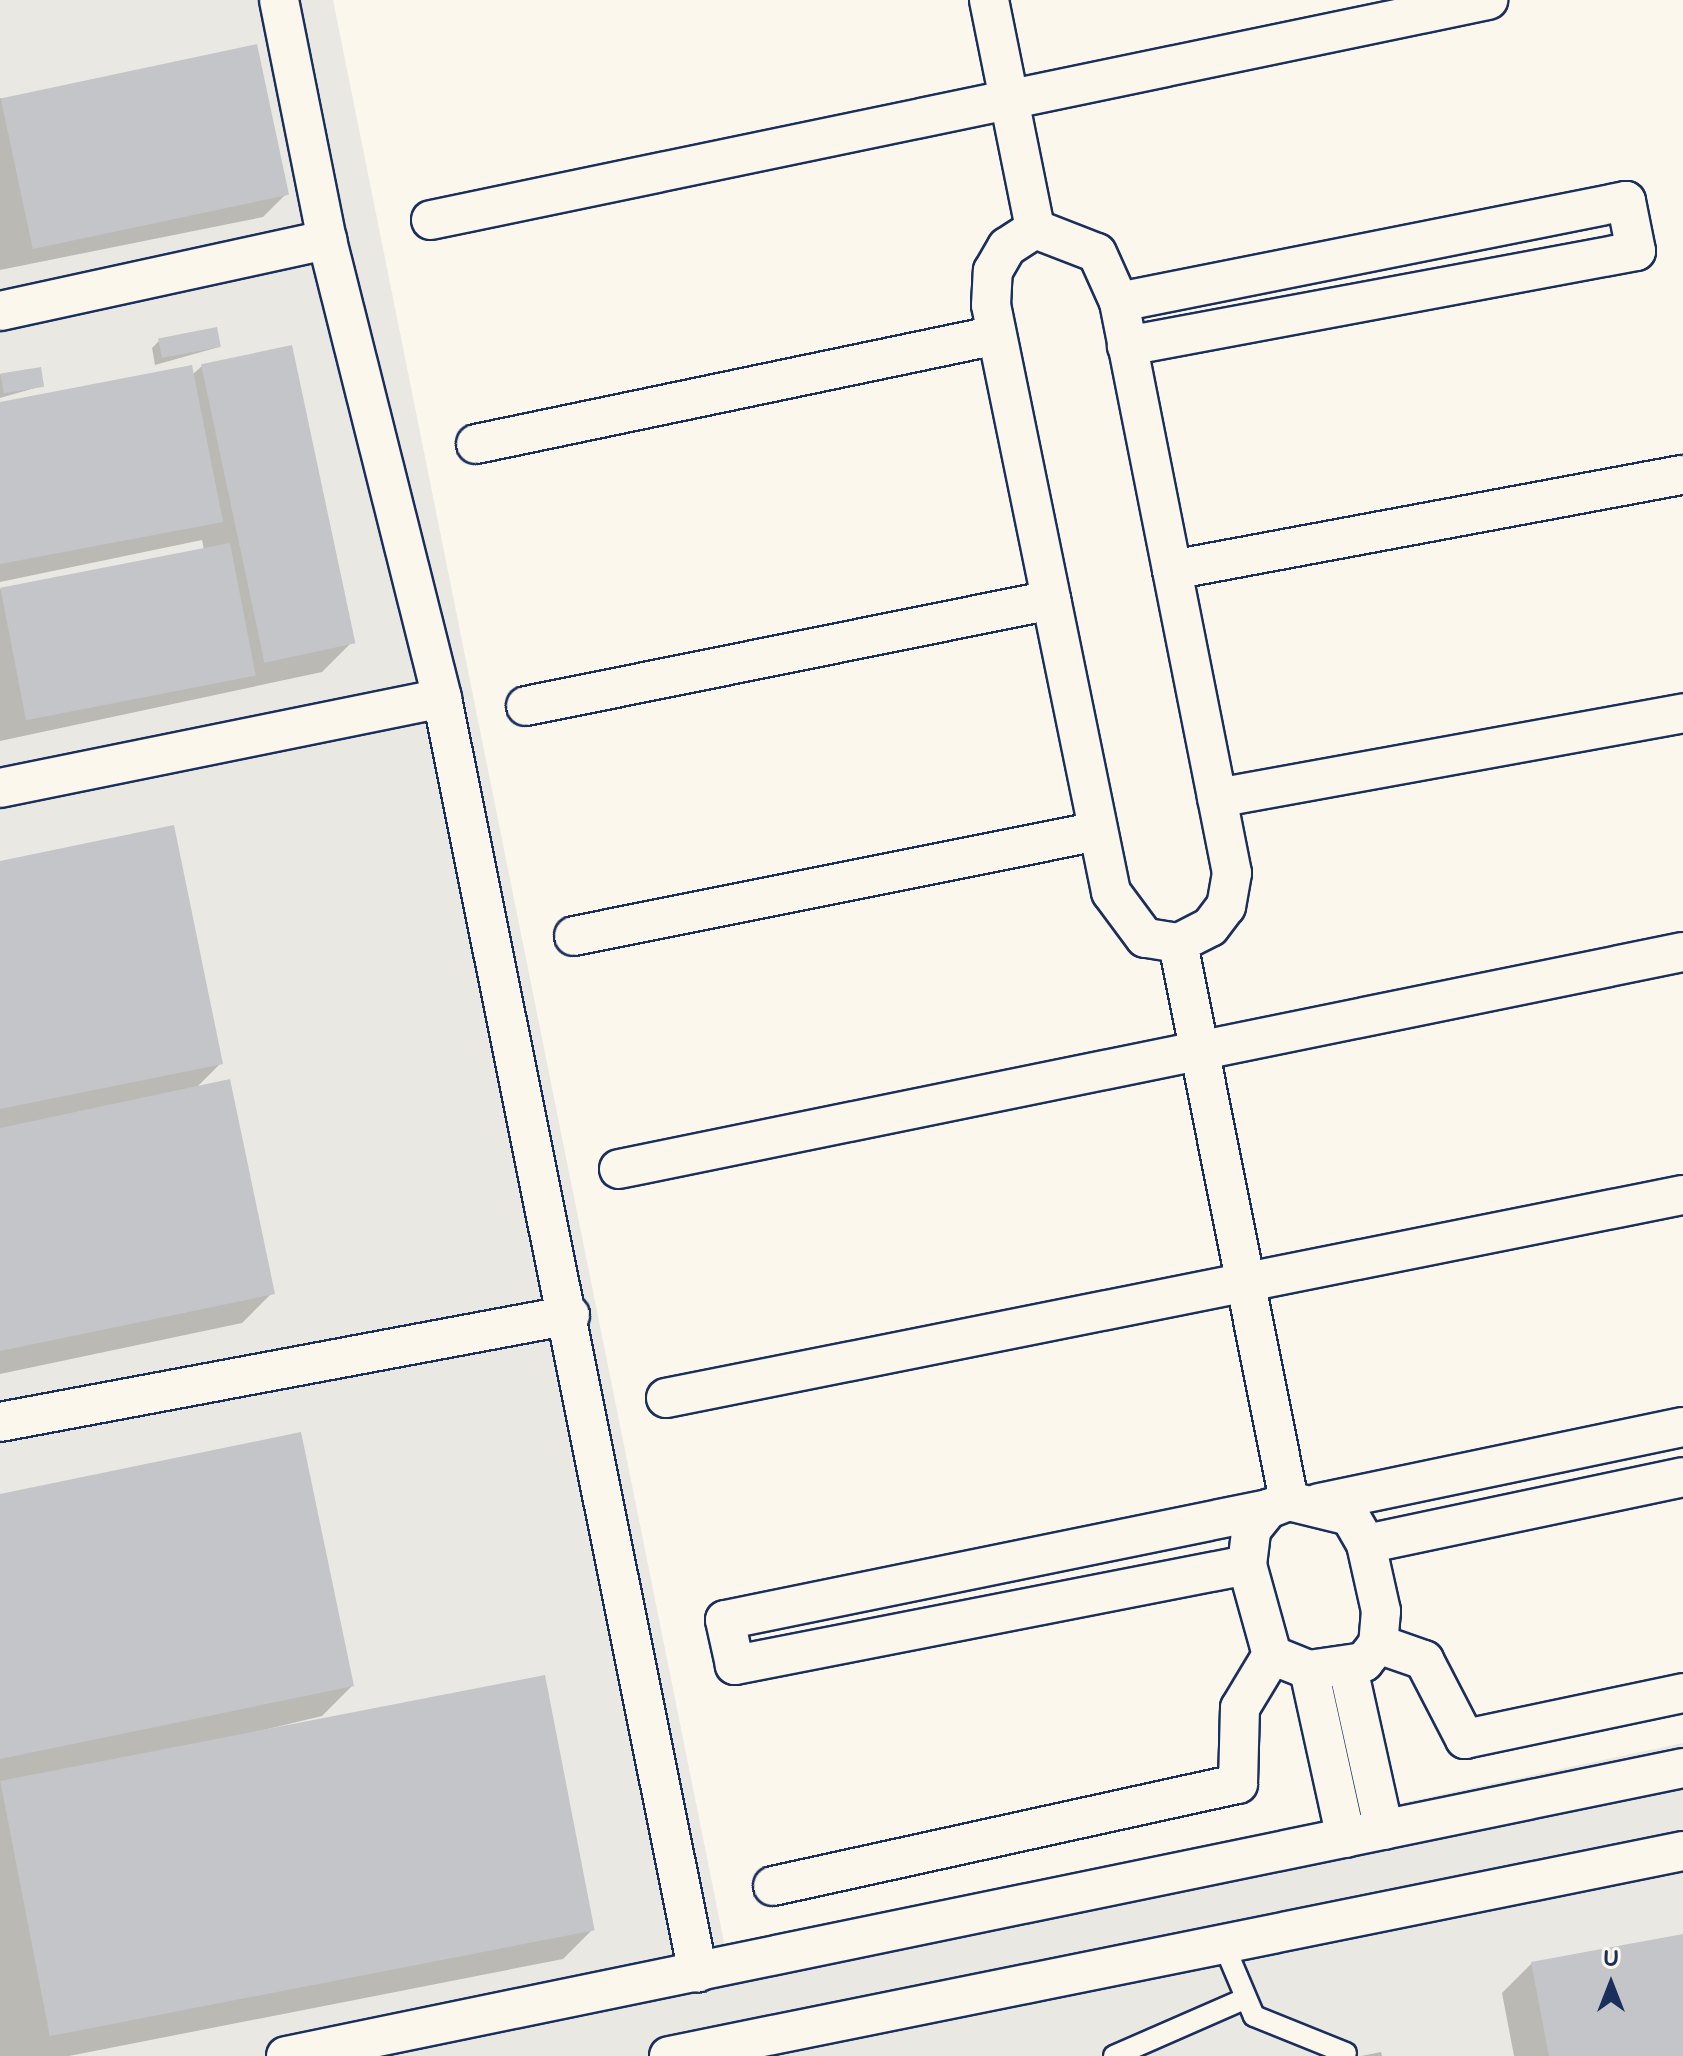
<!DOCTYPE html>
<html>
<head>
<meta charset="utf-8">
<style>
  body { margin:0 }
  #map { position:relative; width:1683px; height:2056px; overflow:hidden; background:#fbf7ec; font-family:"Balsamiq Sans",sans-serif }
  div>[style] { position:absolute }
  .built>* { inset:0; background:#eae8e2 }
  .shadow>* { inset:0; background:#0003 }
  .building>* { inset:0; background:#c3c5c9; transform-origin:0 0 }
  .roads { filter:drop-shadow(2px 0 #1b2f5e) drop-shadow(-2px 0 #1b2f5e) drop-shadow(0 2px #1b2f5e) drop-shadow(0 -2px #1b2f5e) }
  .lane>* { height:20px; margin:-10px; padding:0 10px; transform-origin:10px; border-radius:10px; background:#fbf7ec }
  .street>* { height:38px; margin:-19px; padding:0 19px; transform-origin:19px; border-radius:19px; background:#fbf7ec }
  span { translate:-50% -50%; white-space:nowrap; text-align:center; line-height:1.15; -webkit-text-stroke:6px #fbf7ec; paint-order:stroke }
  .north { position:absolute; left:1571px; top:1944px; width:80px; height:80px; -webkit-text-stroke:6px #fbf7ec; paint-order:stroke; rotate:0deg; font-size:22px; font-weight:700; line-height:32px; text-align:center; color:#1b2f5e }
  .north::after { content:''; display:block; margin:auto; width:28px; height:36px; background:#1b2f5e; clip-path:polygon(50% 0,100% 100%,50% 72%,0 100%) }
</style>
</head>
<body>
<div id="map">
  <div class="built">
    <i style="clip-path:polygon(0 0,333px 0,725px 1947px,1683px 1743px,1683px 2056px,0 2056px)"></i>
  </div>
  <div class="shadow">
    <i style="clip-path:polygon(0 98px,286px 194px,263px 217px,0 270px)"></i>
    <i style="clip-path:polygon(159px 341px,219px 347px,155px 365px,152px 348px)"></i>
    <i style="clip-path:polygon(202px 366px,352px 642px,322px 672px,0 741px,0 589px,204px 550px,202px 540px,0 582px,0 404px,192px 375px)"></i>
    <i style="clip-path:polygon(0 374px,42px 386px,0 398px)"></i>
    <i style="clip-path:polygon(0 863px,221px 1063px,195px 1089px,272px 1293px,242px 1323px,0 1374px)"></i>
    <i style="clip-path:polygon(0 1496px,352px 1686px,322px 1716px,214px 1742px,593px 1929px,563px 1959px,69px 2056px,0 2056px)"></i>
    <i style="clip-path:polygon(1683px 1943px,1683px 2056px,1514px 2056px,1502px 1993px,1532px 1963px)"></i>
    <i style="clip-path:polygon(1381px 2052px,1382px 2056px,1361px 2056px)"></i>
  </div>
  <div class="building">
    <i style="left:257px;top:44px;width:154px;height:262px;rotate:78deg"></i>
    <i style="left:217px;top:327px;width:20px;height:60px;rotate:79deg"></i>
    <i style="left:292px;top:345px;width:305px;height:93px;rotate:78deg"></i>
    <i style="clip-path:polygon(192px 365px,223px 522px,0 564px,0 402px)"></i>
    <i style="left:41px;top:367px;width:20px;height:41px;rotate:81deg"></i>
    <i style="left:230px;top:543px;width:135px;height:234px;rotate:79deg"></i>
    <i style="clip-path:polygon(174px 825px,223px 1064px,0 1109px,0 861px)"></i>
    <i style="clip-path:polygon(230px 1079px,275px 1294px,0 1351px,0 1128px)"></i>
    <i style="clip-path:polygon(301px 1432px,354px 1686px,0 1759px,0 1494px)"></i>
    <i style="left:545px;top:1675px;width:260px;height:555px;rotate:79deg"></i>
    <i style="clip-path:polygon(1683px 1934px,1683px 2056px,1549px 2056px,1531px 1962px)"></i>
  </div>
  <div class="roads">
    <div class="lane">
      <i style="left:1223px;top:1943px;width:79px;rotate:67deg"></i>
      <i style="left:1254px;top:2016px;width:99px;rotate:21.9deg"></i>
      <i style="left:1114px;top:2056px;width:140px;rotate:-23.6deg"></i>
    </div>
    <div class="street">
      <i style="left:279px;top:0;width:245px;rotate:78.7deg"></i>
      <i style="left:327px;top:240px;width:472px;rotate:75.9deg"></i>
      <i style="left:442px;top:698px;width:1300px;rotate:78.65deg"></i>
      <i style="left:989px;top:0;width:234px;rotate:78.6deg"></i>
      <i style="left:431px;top:220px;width:1080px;rotate:-11.76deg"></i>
      <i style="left:1035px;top:229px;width:66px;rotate:21.2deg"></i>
      <i style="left:1097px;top:253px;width:54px;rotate:65.8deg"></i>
      <i style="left:1119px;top:302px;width:582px;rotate:78.81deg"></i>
      <i style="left:1232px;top:873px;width:34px;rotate:100deg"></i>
      <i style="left:1226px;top:906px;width:26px;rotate:127deg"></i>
      <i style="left:1210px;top:927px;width:36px;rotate:153deg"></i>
      <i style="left:1178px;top:943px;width:33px;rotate:-171deg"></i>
      <i style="left:1145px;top:938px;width:57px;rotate:-126.5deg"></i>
      <i style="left:1111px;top:892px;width:599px;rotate:-101.55deg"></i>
      <i style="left:991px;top:305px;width:34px;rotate:-87deg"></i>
      <i style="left:993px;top:271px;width:28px;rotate:-60deg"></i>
      <i style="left:1007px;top:247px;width:33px;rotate:-33deg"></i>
      <i style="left:1119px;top:302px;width:517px;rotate:-11.27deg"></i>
      <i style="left:1626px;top:201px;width:51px;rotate:78.7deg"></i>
      <i style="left:1636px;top:251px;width:518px;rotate:169.43deg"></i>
      <i style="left:0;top:311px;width:335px;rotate:-12.3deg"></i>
      <i style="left:476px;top:444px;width:532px;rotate:-11.82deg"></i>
      <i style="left:1172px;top:570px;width:518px;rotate:-10.57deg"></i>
      <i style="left:526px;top:706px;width:536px;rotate:-11.41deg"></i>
      <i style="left:0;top:788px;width:451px;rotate:-11.5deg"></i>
      <i style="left:1217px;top:798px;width:474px;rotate:-10.3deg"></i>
      <i style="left:574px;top:936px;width:534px;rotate:-11.33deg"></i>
      <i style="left:1178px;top:943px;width:569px;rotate:78.75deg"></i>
      <i style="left:619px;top:1169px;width:1086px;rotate:-11.53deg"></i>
      <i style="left:666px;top:1398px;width:1037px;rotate:-11.29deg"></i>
      <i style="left:0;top:1422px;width:580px;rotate:-10.63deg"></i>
      <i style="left:1289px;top:1501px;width:63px;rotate:13.8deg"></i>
      <i style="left:1350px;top:1516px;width:32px;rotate:60deg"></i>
      <i style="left:1366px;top:1544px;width:69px;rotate:77.4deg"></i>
      <i style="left:1381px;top:1611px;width:33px;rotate:95deg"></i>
      <i style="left:1378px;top:1644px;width:23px;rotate:128deg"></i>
      <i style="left:1364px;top:1662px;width:56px;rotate:171.7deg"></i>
      <i style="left:1309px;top:1670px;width:40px;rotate:-158deg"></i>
      <i style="left:1272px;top:1655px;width:93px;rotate:-105.5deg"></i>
      <i style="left:1247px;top:1565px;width:35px;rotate:-83deg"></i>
      <i style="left:1251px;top:1530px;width:27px;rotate:-51deg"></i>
      <i style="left:1268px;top:1509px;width:22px;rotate:-21deg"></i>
      <i style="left:1319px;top:1503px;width:372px;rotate:-11.8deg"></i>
      <i style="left:1366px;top:1544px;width:324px;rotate:-11.9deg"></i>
      <i style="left:1247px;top:1565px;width:522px;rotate:168.95deg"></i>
      <i style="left:735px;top:1665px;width:46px;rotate:-102.5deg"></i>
      <i style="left:725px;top:1620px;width:554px;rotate:-11.55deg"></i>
      <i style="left:1378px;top:1644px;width:49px;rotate:19.2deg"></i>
      <i style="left:1424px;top:1660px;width:89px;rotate:62.6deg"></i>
      <i style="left:1465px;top:1739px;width:223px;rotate:-11.9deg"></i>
      <i style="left:1348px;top:1668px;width:166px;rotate:77.5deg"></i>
      <i style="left:1309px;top:1670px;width:172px;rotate:77.6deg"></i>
      <i style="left:773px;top:1886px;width:476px;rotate:-12.4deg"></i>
      <i style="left:1238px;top:1784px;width:76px;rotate:-88.5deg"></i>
      <i style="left:1240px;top:1708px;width:62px;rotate:-58.9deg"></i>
      <i style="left:286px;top:2056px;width:1426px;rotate:-11.65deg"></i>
      <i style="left:669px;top:2056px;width:1035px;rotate:-11.43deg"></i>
    </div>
  </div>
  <div class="north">U</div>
</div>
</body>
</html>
